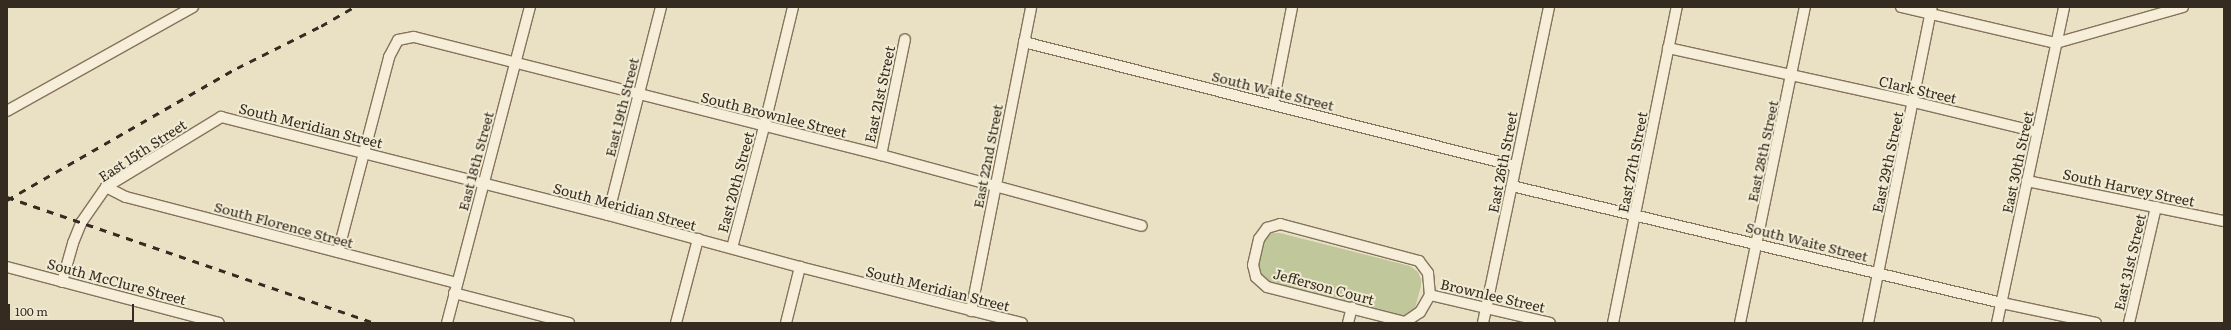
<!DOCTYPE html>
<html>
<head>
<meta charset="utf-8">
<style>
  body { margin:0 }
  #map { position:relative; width:2231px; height:330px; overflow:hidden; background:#eae1c5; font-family:Literata,serif }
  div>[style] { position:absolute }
  .green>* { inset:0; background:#c0c79a }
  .roads { filter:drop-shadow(1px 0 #84735d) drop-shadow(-1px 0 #84735d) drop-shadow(0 1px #84735d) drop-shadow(0 -1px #84735d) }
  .minor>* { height:10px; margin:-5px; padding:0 5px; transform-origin:5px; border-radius:5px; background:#f6eed8 }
  .rail>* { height:2.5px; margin-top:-1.25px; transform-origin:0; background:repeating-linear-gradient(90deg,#352b20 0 7px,transparent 0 14px) }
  span { translate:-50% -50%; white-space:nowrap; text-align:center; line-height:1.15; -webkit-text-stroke:4px #f2ebd4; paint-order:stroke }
  .street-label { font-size:14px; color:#352b20 }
  .frame { position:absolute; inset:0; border:8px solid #352b20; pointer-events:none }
  .scale { position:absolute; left:8px; top:304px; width:126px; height:18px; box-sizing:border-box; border:2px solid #352b20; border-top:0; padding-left:5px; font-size:12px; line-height:14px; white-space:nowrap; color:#352b20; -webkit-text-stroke:3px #f2ebd4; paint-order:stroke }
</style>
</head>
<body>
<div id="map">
  <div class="green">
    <i style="clip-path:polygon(1272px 233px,1280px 233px,1410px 266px,1418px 272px,1421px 279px,1421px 286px,1415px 308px,1411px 313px,1403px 316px,1394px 315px,1263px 280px,1256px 268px,1261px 240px)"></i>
  </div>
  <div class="roads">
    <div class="minor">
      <i style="left:1901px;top:7px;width:159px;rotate:13.1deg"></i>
      <i style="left:2056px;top:43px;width:132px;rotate:-15.8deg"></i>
      <i style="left:1024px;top:42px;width:506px;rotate:14.17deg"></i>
      <i style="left:1668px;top:48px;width:252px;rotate:12.4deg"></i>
      <i style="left:1914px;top:102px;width:127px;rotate:13.7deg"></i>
      <i style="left:1273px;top:104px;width:99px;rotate:-78.9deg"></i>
      <i style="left:7px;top:111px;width:213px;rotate:-29.2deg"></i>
      <i style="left:881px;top:155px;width:118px;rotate:-78.3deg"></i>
      <i style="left:2027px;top:181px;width:201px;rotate:11.5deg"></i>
      <i style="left:1512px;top:186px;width:504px;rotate:13.43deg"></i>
      <i style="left:2002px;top:303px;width:96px;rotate:12deg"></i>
      <i style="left:106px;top:187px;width:22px;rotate:27deg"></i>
      <i style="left:126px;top:197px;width:342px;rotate:14.6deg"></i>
      <i style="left:608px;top:215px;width:215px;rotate:-75.7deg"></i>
      <i style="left:1280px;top:224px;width:144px;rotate:14.9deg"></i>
      <i style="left:1419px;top:261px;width:15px;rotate:53deg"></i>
      <i style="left:1428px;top:273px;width:22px;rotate:85deg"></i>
      <i style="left:1430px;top:295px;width:20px;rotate:120deg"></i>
      <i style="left:1420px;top:312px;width:18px;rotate:146deg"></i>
      <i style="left:1405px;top:322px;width:142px;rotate:-165.8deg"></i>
      <i style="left:1267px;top:287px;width:15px;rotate:-138deg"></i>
      <i style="left:1256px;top:277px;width:12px;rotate:-104deg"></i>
      <i style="left:1253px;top:265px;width:27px;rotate:-77deg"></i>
      <i style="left:1259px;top:239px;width:14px;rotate:-54deg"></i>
      <i style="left:1267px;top:228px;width:14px;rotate:-17deg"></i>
      <i style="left:732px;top:248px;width:125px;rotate:-75.2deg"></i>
      <i style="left:764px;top:127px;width:123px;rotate:-76.4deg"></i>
      <i style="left:338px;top:252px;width:202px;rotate:-75.3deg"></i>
      <i style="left:389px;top:57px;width:19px;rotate:-62deg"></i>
      <i style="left:398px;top:40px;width:16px;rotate:-11deg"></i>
      <i style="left:414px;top:37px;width:482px;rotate:14.2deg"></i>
      <i style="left:881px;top:155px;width:270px;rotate:15.2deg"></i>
      <i style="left:7px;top:267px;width:219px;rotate:14.8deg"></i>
      <i style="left:62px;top:282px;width:41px;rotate:-74.2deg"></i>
      <i style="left:73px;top:243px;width:22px;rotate:-68deg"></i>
      <i style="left:81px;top:223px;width:44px;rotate:-55.2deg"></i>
      <i style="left:106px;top:187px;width:135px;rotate:-31.3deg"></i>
      <i style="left:221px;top:117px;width:399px;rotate:14.2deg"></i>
      <i style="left:608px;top:215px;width:199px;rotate:15.2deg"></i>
      <i style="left:800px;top:267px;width:229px;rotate:14.2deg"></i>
      <i style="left:454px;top:293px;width:119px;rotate:14.6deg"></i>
      <i style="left:1430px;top:295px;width:123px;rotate:13.1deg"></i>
      <i style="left:971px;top:311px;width:310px;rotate:-78.8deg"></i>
      <i style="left:447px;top:323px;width:327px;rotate:-75.3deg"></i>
      <i style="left:676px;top:323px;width:87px;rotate:-75.3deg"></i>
      <i style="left:786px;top:323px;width:58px;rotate:-76deg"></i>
      <i style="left:1348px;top:323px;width:16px;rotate:-76deg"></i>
      <i style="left:1483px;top:323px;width:323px;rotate:-78.2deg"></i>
      <i style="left:1613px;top:323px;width:322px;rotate:-78.6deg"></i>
      <i style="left:1740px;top:323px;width:323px;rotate:-78.4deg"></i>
      <i style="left:1868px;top:323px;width:322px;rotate:-78.6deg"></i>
      <i style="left:1997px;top:323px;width:323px;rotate:-78deg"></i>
      <i style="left:2129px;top:323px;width:119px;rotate:-76.9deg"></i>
    </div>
  </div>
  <div class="rail">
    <i style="left:7px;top:197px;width:390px;rotate:18.9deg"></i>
    <i style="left:7px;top:200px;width:265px;rotate:-29.9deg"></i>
    <i style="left:237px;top:68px;width:94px;rotate:-26.6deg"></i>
    <i style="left:321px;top:26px;width:38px;rotate:-30deg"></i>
  </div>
  <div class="street-label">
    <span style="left:1918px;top:89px;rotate:13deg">Clark Street</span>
    <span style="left:1273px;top:90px;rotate:14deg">South Waite Street</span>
    <span style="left:879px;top:94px;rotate:-78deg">East 21st Street</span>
    <span style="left:621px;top:107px;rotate:-76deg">East 19th Street</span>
    <span style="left:774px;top:114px;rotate:14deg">South Brownlee Street</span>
    <span style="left:311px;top:125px;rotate:14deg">South Meridian Street</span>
    <span style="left:142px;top:150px;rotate:-33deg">East 15th Street</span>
    <span style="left:1762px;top:151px;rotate:-78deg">East 28th Street</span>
    <span style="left:987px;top:156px;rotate:-79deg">East 22nd Street</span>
    <span style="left:475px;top:161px;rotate:-75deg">East 18th Street</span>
    <span style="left:1502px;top:162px;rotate:-79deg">East 26th Street</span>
    <span style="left:1632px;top:162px;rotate:-79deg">East 27th Street</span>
    <span style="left:1887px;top:162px;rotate:-78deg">East 29th Street</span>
    <span style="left:2017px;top:162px;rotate:-78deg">East 30th Street</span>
    <span style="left:735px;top:182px;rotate:-75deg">East 20th Street</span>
    <span style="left:2129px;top:187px;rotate:12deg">South Harvey Street</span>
    <span style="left:625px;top:206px;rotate:15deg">South Meridian Street</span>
    <span style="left:284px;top:224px;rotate:15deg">South Florence Street</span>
    <span style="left:1807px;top:241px;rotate:14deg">South Waite Street</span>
    <span style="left:2129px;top:262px;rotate:-77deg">East 31st Street</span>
    <span style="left:117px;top:281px;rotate:15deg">South McClure Street</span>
    <span style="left:1324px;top:286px;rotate:15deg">Jefferson Court</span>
    <span style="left:938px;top:288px;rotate:14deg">South Meridian Street</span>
    <span style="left:1493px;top:295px;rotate:13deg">Brownlee Street</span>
  </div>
  <div class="frame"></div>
  <div class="scale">100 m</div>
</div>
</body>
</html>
